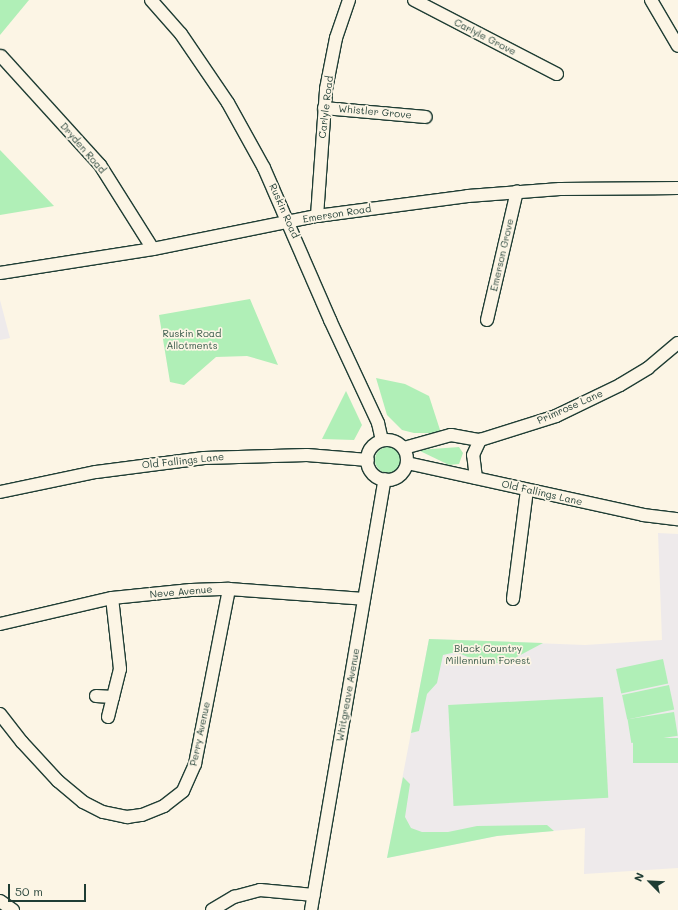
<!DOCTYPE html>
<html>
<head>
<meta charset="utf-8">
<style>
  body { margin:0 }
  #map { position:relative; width:678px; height:910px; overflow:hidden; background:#fcf5e5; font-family:Mali,sans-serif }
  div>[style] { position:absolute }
  .built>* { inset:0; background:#eeeaeb }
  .green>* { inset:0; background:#b0efb7; transform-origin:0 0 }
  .round { border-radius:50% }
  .roads { filter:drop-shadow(1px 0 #1f3d34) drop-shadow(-1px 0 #1f3d34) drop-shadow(0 1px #1f3d34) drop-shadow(0 -1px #1f3d34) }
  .street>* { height:12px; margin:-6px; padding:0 6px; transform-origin:6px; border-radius:6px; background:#fcf5e5 }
  .street>.ring { margin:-6px; padding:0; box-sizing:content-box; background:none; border:12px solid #fcf5e5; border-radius:50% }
  span { translate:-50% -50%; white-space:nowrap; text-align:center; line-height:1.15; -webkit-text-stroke:3.5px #fcf5e5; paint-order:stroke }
  .street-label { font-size:10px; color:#1f3d34 }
  .park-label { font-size:10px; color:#355848 }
  .north { position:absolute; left:630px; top:862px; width:40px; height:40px; -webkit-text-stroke:3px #fcf5e5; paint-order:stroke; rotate:294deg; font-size:11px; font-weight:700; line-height:16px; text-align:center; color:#1f3d34 }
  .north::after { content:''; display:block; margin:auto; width:14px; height:18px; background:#1f3d34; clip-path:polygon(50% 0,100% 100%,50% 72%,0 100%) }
  .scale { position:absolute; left:8px; top:884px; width:78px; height:18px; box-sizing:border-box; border:2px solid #1f3d34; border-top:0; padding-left:5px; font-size:12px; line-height:14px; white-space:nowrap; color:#1f3d34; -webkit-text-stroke:3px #fcf5e5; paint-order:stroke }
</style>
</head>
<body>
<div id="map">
  <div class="built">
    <i style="clip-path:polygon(0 300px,10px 338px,0 340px)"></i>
    <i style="clip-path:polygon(658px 533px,678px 534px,678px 868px,584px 874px,585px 828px,497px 836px,387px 858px,429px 639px,585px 645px,662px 640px)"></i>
  </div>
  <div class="green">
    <i style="clip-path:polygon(0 0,29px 0,0 35px)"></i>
    <i style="clip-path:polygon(0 150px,54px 206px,0 215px)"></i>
    <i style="clip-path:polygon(250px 299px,278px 365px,247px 356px,216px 357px,184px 385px,170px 382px,159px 315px)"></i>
    <i style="clip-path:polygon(376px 378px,405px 384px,429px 396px,441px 433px,414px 433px,402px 430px,387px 415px)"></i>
    <i style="clip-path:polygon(346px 391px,362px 425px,354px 440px,322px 439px)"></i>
    <i class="round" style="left:375px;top:447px;width:26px;height:26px"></i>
    <i style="clip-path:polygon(459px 447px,463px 453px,459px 464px,449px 465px,418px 450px)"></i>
    <i style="clip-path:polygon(429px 639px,543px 643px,511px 660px,487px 665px,456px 652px,443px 655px,437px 683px,427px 694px,419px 731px,411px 733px)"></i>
    <i style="left:663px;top:659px;width:25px;height:48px;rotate:78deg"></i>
    <i style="left:669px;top:685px;width:25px;height:48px;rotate:78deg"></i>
    <i style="left:603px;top:697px;width:101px;height:155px;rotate:87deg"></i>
    <i style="left:674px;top:712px;width:24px;height:47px;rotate:81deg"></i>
    <i style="left:678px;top:738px;width:25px;height:45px;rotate:90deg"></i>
    <i style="clip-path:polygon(403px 777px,410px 784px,405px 817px,411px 828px,422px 832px,448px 832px,477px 826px,547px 825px,554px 831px,497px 836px,387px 858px)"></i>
  </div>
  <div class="roads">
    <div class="street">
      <i style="left:151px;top:0;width:45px;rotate:48.6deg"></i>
      <i style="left:181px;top:34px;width:83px;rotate:55.7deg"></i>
      <i style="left:228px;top:103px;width:74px;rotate:61deg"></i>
      <i style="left:264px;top:168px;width:166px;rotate:66.5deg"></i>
      <i style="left:330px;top:320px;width:114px;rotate:65deg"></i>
      <i style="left:378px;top:423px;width:17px;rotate:77deg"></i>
      <i style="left:414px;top:0;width:161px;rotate:27.4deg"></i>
      <i style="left:651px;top:0;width:53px;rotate:59.6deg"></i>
      <i style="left:1px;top:56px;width:147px;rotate:47.8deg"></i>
      <i style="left:100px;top:165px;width:99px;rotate:57.8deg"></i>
      <i style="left:324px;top:108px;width:102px;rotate:5deg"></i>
      <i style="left:317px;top:216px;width:127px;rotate:-85.9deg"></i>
      <i style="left:326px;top:89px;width:52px;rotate:-78.9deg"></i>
      <i style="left:336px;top:38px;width:40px;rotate:-71.1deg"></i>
      <i style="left:0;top:273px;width:155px;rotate:-8.9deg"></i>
      <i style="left:153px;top:249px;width:167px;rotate:-11.4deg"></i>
      <i style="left:317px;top:216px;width:152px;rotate:-7.5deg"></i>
      <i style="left:468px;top:196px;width:92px;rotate:-4.4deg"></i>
      <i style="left:560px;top:189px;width:118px;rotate:-0.5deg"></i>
      <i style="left:487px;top:320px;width:132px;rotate:-76.9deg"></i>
      <i class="ring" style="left:367px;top:440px;width:28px;height:28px"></i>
      <i style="left:404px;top:448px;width:49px;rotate:-15.5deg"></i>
      <i style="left:451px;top:435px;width:29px;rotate:10deg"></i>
      <i style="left:480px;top:440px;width:80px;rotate:-17.5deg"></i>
      <i style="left:556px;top:416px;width:71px;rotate:-25.8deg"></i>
      <i style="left:620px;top:385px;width:33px;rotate:-31deg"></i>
      <i style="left:648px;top:368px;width:39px;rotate:-40deg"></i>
      <i style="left:407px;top:463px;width:242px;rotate:12.4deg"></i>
      <i style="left:643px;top:515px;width:35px;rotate:7deg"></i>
      <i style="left:476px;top:478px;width:23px;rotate:-97deg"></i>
      <i style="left:473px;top:455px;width:17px;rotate:-65deg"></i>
      <i style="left:0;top:492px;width:98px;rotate:-11.8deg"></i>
      <i style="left:96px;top:472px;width:109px;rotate:-7.4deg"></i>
      <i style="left:204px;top:458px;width:103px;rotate:-1.7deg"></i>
      <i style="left:307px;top:455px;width:61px;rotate:4.7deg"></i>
      <i style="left:513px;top:599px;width:110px;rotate:-82.7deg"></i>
      <i style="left:0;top:624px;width:115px;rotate:-13.1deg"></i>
      <i style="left:112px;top:598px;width:79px;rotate:-5.8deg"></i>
      <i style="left:191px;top:590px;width:38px;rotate:-2deg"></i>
      <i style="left:229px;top:589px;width:135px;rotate:4.2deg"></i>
      <i style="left:96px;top:696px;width:17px;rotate:3deg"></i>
      <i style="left:113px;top:697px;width:29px;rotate:-76deg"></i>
      <i style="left:120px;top:669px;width:71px;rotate:-96.4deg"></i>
      <i style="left:0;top:714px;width:36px;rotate:52deg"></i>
      <i style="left:22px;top:742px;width:53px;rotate:47.3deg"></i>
      <i style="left:58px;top:781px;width:33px;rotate:40deg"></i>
      <i style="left:83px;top:802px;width:22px;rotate:27deg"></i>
      <i style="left:103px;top:812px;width:25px;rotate:12deg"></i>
      <i style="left:127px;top:817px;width:15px;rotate:-8deg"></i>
      <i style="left:142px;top:815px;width:24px;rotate:-22deg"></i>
      <i style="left:164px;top:806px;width:24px;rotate:-38deg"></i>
      <i style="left:183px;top:791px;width:30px;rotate:-66deg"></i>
      <i style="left:195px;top:764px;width:178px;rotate:-79deg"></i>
      <i style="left:108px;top:717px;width:21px;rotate:-76deg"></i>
      <i style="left:0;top:901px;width:16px;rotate:35deg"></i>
      <i style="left:212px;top:910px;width:26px;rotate:-31deg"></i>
      <i style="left:234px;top:897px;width:27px;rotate:-15deg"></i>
      <i style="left:260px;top:890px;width:54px;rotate:5.3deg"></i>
      <i style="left:311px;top:910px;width:437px;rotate:-80.3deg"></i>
    </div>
  </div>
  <div class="street-label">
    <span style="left:485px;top:37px;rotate:27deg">Carlyle Grove</span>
    <span style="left:326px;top:107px;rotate:-83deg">Carlyle Road</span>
    <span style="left:375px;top:112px;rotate:5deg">Whistler Grove</span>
    <span style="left:83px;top:148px;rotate:49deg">Dryden Road</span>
    <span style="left:284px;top:211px;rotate:66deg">Ruskin Road</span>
    <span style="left:337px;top:214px;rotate:-9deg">Emerson Road</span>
    <span style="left:502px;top:255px;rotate:-77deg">Emerson Grove</span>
    <span style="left:570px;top:407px;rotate:-24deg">Primrose Lane</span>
    <span style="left:183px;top:461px;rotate:-6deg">Old Fallings Lane</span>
    <span style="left:542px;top:493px;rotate:13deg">Old Fallings Lane</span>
    <span style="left:181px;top:592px;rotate:-5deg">Neve Avenue</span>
    <span style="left:348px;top:695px;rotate:-80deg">Whitgreave Avenue</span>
    <span style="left:200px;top:734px;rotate:-78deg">Perry Avenue</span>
  </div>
  <div class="park-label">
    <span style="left:192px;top:339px">Ruskin Road<br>Allotments</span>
    <span style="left:488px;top:654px">Black Country<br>Millennium Forest</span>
  </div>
  <div class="north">N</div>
  <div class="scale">50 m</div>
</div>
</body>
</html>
